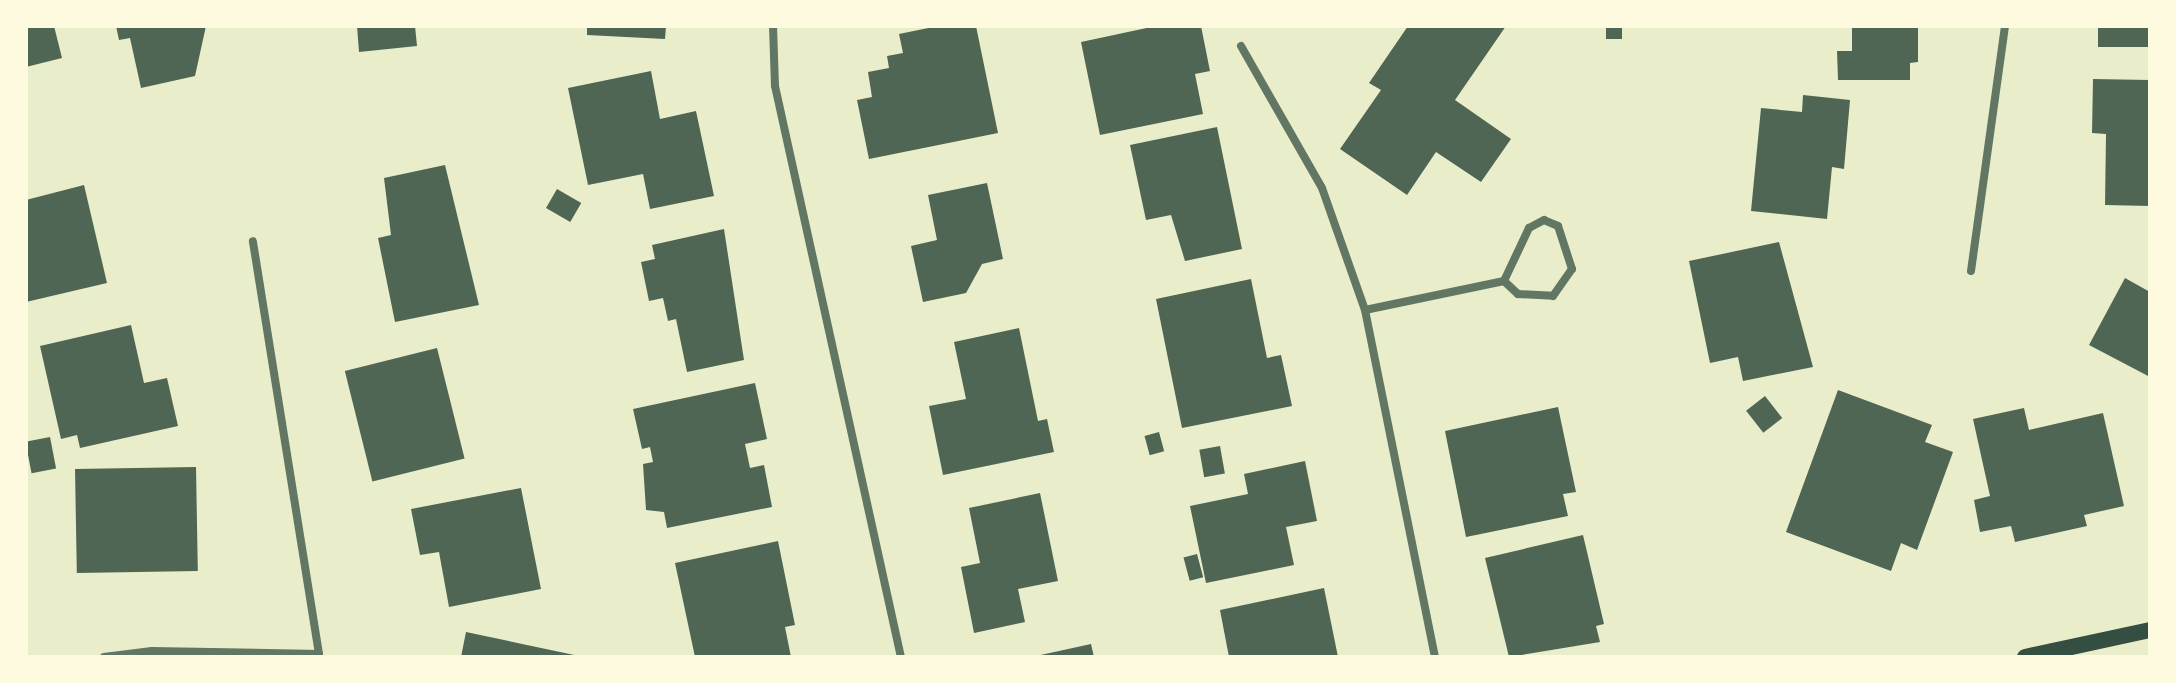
<!DOCTYPE html>
<html>
<head>
<meta charset="utf-8">
<style>
  body { margin:0 }
  #map { position:relative; width:2176px; height:683px; overflow:hidden; background:#e9edc9; font-family:"IBM Plex Serif",serif }
  div>[style] { position:absolute }
  .building>* { inset:0; background:#4f6655; transform-origin:0 0 }
  .minor>* { height:8px; margin:-4px; padding:0 4px; transform-origin:4px; border-radius:4px; background:#617663 }
  .secondary>* { height:16px; margin:-8px; padding:0 8px; transform-origin:8px; border-radius:8px; background:#344e41 }
  span { translate:-50% -50%; white-space:nowrap; text-align:center; line-height:1.15; -webkit-text-stroke:6px #fefae0; paint-order:stroke }
  .frame { position:absolute; inset:0; border:28px solid #fefae0; pointer-events:none }
</style>
</head>
<body>
<div id="map">
  <div class="building">
    <i style="clip-path:polygon(26px 26px,54px 26px,62px 58px,26px 67px)"></i>
    <i style="clip-path:polygon(116px 26px,206px 26px,195px 76px,141px 88px,130px 38px,119px 40px)"></i>
    <i style="clip-path:polygon(357px 26px,415px 26px,417px 46px,359px 52px)"></i>
    <i style="clip-path:polygon(587px 26px,666px 26px,665px 39px,587px 35px)"></i>
    <i style="clip-path:polygon(938px 26px,976px 26px,998px 133px,869px 159px,857px 100px,872px 97px,868px 72px,889px 68px,887px 56px,903px 53px,899px 34px)"></i>
    <i style="clip-path:polygon(1156px 26px,1201px 26px,1210px 71px,1195px 74px,1203px 114px,1100px 135px,1081px 42px)"></i>
    <i style="clip-path:polygon(1408px 26px,1506px 26px,1455px 100px,1511px 139px,1481px 182px,1436px 152px,1407px 195px,1340px 149px,1381px 90px,1369px 83px)"></i>
    <i style="left:1606px;top:26px;width:16px;height:13px"></i>
    <i style="clip-path:polygon(1852px 26px,1918px 26px,1918px 62px,1910px 63px,1910px 80px,1838px 80px,1837px 51px,1852px 51px)"></i>
    <i style="left:2098px;top:26px;width:52px;height:21px"></i>
    <i style="clip-path:polygon(651px 71px,660px 119px,696px 111px,714px 196px,650px 209px,643px 174px,588px 185px,568px 88px)"></i>
    <i style="clip-path:polygon(2093px 79px,2150px 80px,2150px 206px,2105px 205px,2106px 134px,2092px 133px)"></i>
    <i style="clip-path:polygon(1803px 95px,1850px 100px,1844px 169px,1832px 167px,1827px 219px,1751px 211px,1761px 108px,1802px 112px)"></i>
    <i style="clip-path:polygon(1217px 127px,1242px 249px,1185px 261px,1171px 215px,1146px 220px,1130px 145px)"></i>
    <i style="clip-path:polygon(445px 165px,479px 305px,395px 322px,378px 238px,391px 235px,384px 178px)"></i>
    <i style="clip-path:polygon(987px 183px,1003px 259px,982px 264px,966px 293px,923px 302px,911px 246px,937px 240px,928px 195px)"></i>
    <i style="clip-path:polygon(84px 185px,107px 283px,26px 302px,26px 200px)"></i>
    <i style="left:557px;top:189px;width:28px;height:22px;rotate:30deg"></i>
    <i style="clip-path:polygon(724px 229px,744px 360px,687px 372px,676px 319px,668px 321px,663px 298px,649px 301px,641px 262px,655px 259px,652px 245px)"></i>
    <i style="clip-path:polygon(1779px 242px,1813px 367px,1743px 381px,1738px 357px,1710px 363px,1689px 261px)"></i>
    <i style="clip-path:polygon(2125px 278px,2150px 292px,2150px 377px,2089px 345px)"></i>
    <i style="clip-path:polygon(1251px 279px,1267px 358px,1281px 355px,1292px 406px,1182px 428px,1156px 299px)"></i>
    <i style="clip-path:polygon(131px 325px,144px 383px,167px 378px,178px 426px,80px 448px,77px 435px,61px 439px,40px 346px)"></i>
    <i style="clip-path:polygon(1019px 328px,1038px 421px,1047px 419px,1054px 452px,943px 475px,929px 406px,966px 399px,954px 342px)"></i>
    <i style="left:437px;top:348px;width:114px;height:95px;rotate:76deg"></i>
    <i style="clip-path:polygon(755px 383px,767px 439px,745px 444px,750px 468px,764px 465px,772px 507px,667px 528px,664px 512px,646px 510px,643px 464px,653px 462px,650px 447px,642px 449px,633px 409px)"></i>
    <i style="clip-path:polygon(1838px 390px,1932px 425px,1925px 442px,1953px 452px,1917px 550px,1901px 543px,1891px 571px,1786px 532px)"></i>
    <i style="left:1765px;top:396px;width:28px;height:24px;rotate:52deg"></i>
    <i style="clip-path:polygon(1558px 407px,1576px 492px,1563px 494px,1568px 516px,1466px 537px,1445px 431px)"></i>
    <i style="clip-path:polygon(2024px 408px,2029px 430px,2103px 413px,2124px 506px,2084px 515px,2087px 526px,2015px 542px,2011px 526px,1980px 532px,1974px 500px,1990px 496px,1973px 419px)"></i>
    <i style="left:1159px;top:432px;width:20px;height:15px;rotate:75deg"></i>
    <i style="left:50px;top:437px;width:32px;height:25px;rotate:79deg"></i>
    <i style="left:1220px;top:446px;width:28px;height:21px;rotate:80deg"></i>
    <i style="clip-path:polygon(1305px 461px,1317px 521px,1286px 527px,1294px 565px,1206px 583px,1190px 506px,1248px 494px,1244px 474px)"></i>
    <i style="left:196px;top:467px;width:104px;height:121px;rotate:89deg"></i>
    <i style="clip-path:polygon(521px 488px,541px 589px,449px 607px,439px 552px,420px 555px,411px 509px)"></i>
    <i style="clip-path:polygon(1040px 493px,1058px 581px,1018px 589px,1025px 622px,974px 633px,961px 567px,980px 563px,969px 508px)"></i>
    <i style="clip-path:polygon(1583px 535px,1604px 624px,1596px 626px,1600px 642px,1509px 657px,1485px 558px)"></i>
    <i style="clip-path:polygon(778px 541px,795px 625px,785px 627px,791px 657px,695px 657px,675px 563px)"></i>
    <i style="left:1197px;top:554px;width:24px;height:14px;rotate:75deg"></i>
    <i style="clip-path:polygon(1324px 588px,1338px 657px,1229px 657px,1220px 610px)"></i>
    <i style="clip-path:polygon(466px 632px,579px 656px,579px 657px,461px 657px)"></i>
    <i style="clip-path:polygon(1091px 644px,1094px 657px,1037px 657px,1036px 656px)"></i>
  </div>
  <div class="minor">
    <i style="left:773px;top:26px;width:60px;rotate:88.1deg"></i>
    <i style="left:775px;top:86px;width:585px;rotate:77.56deg"></i>
    <i style="left:1241px;top:46px;width:163px;rotate:60.3deg"></i>
    <i style="left:1322px;top:188px;width:129px;rotate:70.6deg"></i>
    <i style="left:1365px;top:310px;width:354px;rotate:78.6deg"></i>
    <i style="left:1971px;top:271px;width:247px;rotate:-82.1deg"></i>
    <i style="left:1365px;top:310px;width:142px;rotate:-11.8deg"></i>
    <i style="left:1504px;top:281px;width:19px;rotate:43deg"></i>
    <i style="left:1518px;top:294px;width:35px;rotate:3deg"></i>
    <i style="left:1553px;top:296px;width:33px;rotate:-55deg"></i>
    <i style="left:1572px;top:269px;width:45px;rotate:-108deg"></i>
    <i style="left:1558px;top:226px;width:15px;rotate:-157deg"></i>
    <i style="left:1544px;top:220px;width:17px;rotate:152deg"></i>
    <i style="left:1529px;top:228px;width:59px;rotate:115.3deg"></i>
    <i style="left:104px;top:657px;width:48px;rotate:-7.1deg"></i>
    <i style="left:152px;top:651px;width:167px;rotate:1deg"></i>
    <i style="left:319px;top:654px;width:418px;rotate:-99.1deg"></i>
  </div>
  <div class="secondary">
    <i style="left:2025px;top:657px;width:128px;rotate:-12.2deg"></i>
  </div>
  <div class="frame"></div>
</div>
</body>
</html>
